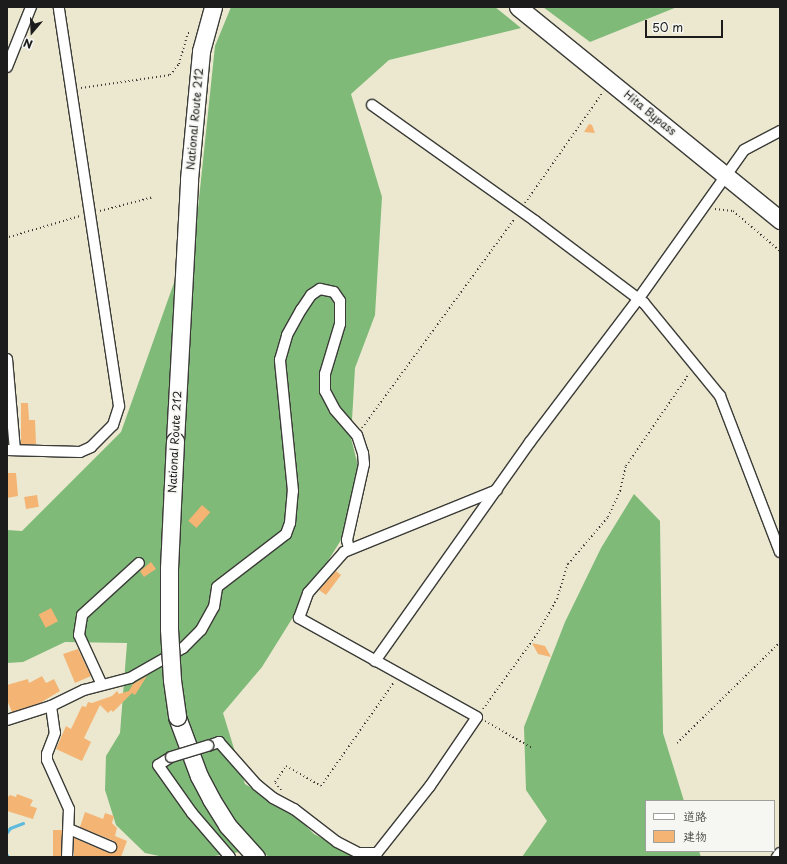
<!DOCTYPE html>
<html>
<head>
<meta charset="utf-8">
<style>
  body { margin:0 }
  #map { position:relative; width:787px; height:864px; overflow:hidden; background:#ece8d0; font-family:"Playpen Sans","Klee One",sans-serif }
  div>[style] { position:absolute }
  .forest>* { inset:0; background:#7fba79 }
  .stream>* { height:3px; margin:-1.5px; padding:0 1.5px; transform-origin:1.5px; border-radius:1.5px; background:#5fbbdd }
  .building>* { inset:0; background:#f3b474; transform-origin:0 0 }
  .path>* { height:2px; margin-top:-1px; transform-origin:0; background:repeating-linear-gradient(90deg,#3b3b37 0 1px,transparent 0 4px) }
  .roads { filter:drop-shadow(1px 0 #3b3b37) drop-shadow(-1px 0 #3b3b37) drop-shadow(0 1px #3b3b37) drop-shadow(0 -1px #3b3b37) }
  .minor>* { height:10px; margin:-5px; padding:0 5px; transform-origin:5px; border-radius:5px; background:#fff }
  .trunk>* { height:17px; margin:-8.5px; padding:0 8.5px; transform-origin:8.5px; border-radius:8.5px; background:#fff }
  .bridges { filter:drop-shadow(1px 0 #3b3b37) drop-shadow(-1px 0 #3b3b37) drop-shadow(0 1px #3b3b37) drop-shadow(0 -1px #3b3b37) }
  .minor-bridge>* { height:10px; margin:-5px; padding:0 5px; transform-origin:5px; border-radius:5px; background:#fff }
  .trunk-bridge>* { height:17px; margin:-8.5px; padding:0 8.5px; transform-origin:8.5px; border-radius:8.5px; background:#fff }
  span { translate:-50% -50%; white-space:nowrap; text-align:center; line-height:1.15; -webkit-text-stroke:3.5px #f6f6f2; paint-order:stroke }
  .street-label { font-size:11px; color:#1c1c1c }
  .frame { position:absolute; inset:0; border:8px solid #1c1c1c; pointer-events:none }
  .legend { position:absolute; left:645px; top:800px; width:130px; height:52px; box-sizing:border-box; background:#f6f6f2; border:1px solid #9f9f9c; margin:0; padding:5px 7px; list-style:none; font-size:12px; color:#1c1c1c }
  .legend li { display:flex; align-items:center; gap:8px; height:20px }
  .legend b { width:20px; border:1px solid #9f9f9c }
  .north { position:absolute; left:12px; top:12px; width:40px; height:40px; -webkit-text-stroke:3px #f6f6f2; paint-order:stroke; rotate:199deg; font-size:11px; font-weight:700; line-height:16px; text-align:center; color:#1c1c1c }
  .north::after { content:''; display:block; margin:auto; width:14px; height:18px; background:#1c1c1c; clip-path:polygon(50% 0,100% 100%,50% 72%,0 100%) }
  .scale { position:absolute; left:645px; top:20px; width:78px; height:18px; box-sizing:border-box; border:2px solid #1c1c1c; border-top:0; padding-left:5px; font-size:12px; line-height:14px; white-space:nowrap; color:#1c1c1c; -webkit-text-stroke:3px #f6f6f2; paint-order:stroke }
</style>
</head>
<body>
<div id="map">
  <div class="forest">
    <i style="clip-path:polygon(231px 7px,495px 7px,521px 28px,389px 60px,351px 94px,382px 197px,375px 315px,355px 368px,351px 438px,359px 470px,341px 540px,262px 667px,223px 713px,245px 784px,291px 811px,314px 834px,359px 857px,269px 857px,259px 849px,208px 857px,164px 857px,145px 853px,116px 825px,105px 790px,106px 756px,120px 733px,127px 643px,65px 642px,23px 662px,7px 663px,7px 530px,22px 531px,121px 432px,197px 218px,215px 46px)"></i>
    <i style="clip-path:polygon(543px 7px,677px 7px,590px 42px)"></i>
    <i style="clip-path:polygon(634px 494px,660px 521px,663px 733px,684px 801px,646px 801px,646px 851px,699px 851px,701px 857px,522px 857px,547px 821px,526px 790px,524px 727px,565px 622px,601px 548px)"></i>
  </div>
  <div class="stream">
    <i style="left:7px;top:832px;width:5px;rotate:-53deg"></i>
    <i style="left:10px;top:828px;width:14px;rotate:-21deg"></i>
    <i style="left:7px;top:855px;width:2px;rotate:63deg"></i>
  </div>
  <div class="building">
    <i style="clip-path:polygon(589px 124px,592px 125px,595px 133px,584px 132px)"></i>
    <i style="clip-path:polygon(21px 403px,28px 403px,29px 420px,35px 420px,36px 444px,21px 444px)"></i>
    <i style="clip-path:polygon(7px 473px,16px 473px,18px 496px,7px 498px)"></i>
    <i style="left:37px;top:495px;width:12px;height:13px;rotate:81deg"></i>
    <i style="left:202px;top:505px;width:11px;height:21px;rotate:41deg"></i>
    <i style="clip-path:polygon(151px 562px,156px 569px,144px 577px,140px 571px)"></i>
    <i style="clip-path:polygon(336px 571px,341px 575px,326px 595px,319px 590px)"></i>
    <i style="left:51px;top:608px;width:15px;height:14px;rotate:62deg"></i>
    <i style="clip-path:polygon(532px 643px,545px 646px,551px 657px,538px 654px)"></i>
    <i style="clip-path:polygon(78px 649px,91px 676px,75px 683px,63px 654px)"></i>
    <i style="clip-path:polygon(42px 676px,46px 683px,54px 679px,60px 691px,40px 703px,12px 712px,7px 700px,7px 685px,28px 679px,29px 683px)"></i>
    <i style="clip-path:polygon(147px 676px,135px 695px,132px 693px,113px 712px,111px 710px,108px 713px,100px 705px,84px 738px,91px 742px,82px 761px,56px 749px,66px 726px,71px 729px,82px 706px,86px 707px,88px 702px,92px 703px,112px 696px,117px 691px,119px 694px,129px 691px,133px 684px)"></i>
    <i style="clip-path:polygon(17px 794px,33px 800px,30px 806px,37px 808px,33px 819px,7px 811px,7px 798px,10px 795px,16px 797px)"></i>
    <i style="clip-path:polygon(85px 812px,103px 819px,105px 813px,114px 816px,112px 823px,117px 828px,115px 836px,127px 841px,121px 857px,74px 857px,74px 838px,109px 853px,117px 849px,114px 841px,80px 827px)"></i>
    <i style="left:53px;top:830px;width:9px;height:27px"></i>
  </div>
  <div class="path">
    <i style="left:81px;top:88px;width:90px;rotate:-8.3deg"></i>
    <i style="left:170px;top:75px;width:14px;rotate:-51deg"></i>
    <i style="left:179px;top:64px;width:32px;rotate:-74deg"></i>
    <i style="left:188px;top:33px;width:4px"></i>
    <i style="left:525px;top:203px;width:136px;rotate:-54.9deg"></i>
    <i style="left:715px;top:209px;width:18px;rotate:6deg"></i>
    <i style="left:733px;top:211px;width:62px;rotate:40.4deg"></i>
    <i style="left:100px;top:211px;width:55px;rotate:-14.8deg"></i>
    <i style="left:7px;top:235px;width:3px;rotate:45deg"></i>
    <i style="left:9px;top:237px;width:74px;rotate:-16.5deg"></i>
    <i style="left:362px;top:428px;width:260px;rotate:-53.9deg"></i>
    <i style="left:483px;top:709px;width:92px;rotate:-54.2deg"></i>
    <i style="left:537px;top:634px;width:40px;rotate:-60.3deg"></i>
    <i style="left:557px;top:599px;width:37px;rotate:-73deg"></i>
    <i style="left:568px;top:564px;width:62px;rotate:-49.6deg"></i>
    <i style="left:608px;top:517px;width:29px;rotate:-65deg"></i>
    <i style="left:620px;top:491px;width:26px;rotate:-77deg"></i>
    <i style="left:626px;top:466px;width:112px;rotate:-55.6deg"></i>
    <i style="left:485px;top:721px;width:54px;rotate:29.9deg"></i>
    <i style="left:677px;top:743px;width:144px;rotate:-44.4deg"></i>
    <i style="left:281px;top:790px;width:10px;rotate:-127deg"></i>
    <i style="left:275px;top:782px;width:19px;rotate:-55deg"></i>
    <i style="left:286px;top:766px;width:40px;rotate:29.7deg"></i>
    <i style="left:321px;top:786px;width:127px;rotate:-54.9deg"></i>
  </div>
  <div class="roads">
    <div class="minor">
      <i style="left:7px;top:67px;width:65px;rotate:-68.2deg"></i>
      <i style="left:372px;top:105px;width:200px;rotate:35.4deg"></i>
      <i style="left:535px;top:221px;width:136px;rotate:37deg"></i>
      <i style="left:644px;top:303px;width:120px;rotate:50.7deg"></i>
      <i style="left:720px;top:396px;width:167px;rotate:69deg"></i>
      <i style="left:7px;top:359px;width:91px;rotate:85deg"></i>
      <i style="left:7px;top:450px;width:73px;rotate:1.6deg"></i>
      <i style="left:80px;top:452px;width:12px;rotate:-24deg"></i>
      <i style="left:91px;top:447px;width:31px;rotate:-45deg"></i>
      <i style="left:113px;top:425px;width:20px;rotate:-72deg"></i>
      <i style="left:119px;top:406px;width:403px;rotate:-98.6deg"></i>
      <i style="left:375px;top:661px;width:268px;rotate:-54.7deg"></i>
      <i style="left:530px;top:442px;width:181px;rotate:-52.9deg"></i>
      <i style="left:639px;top:298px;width:181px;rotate:-54.6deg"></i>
      <i style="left:744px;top:150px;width:41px;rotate:-27.8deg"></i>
      <i style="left:102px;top:685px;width:55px;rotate:-114.7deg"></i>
      <i style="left:79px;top:635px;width:20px;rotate:-81deg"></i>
      <i style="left:82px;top:615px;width:77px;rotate:-42.4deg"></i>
      <i style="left:51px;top:706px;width:27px;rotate:82deg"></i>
      <i style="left:55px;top:733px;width:22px;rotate:111deg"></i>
      <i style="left:47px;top:754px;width:6px;rotate:90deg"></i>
      <i style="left:47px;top:760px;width:54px;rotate:65.8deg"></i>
      <i style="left:69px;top:809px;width:48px;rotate:92.4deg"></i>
      <i style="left:7px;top:720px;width:46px;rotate:-17.7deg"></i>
      <i style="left:51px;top:706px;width:37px;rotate:-26deg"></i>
      <i style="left:84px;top:690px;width:48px;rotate:-14.6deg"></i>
      <i style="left:130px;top:678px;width:61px;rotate:-29.5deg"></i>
      <i style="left:183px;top:648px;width:25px;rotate:-45deg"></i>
      <i style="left:201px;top:630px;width:26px;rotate:-61deg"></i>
      <i style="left:214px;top:607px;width:20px;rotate:-81deg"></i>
      <i style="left:217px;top:587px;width:87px;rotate:-37.5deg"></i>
      <i style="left:286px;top:534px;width:12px;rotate:-70deg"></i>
      <i style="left:290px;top:523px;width:32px;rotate:-85deg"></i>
      <i style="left:293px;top:491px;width:132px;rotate:-95.7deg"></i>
      <i style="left:280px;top:360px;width:26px;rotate:-74deg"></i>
      <i style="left:287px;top:335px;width:29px;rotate:-61deg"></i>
      <i style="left:301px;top:310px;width:18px;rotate:-56deg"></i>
      <i style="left:311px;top:295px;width:11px;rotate:-34deg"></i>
      <i style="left:320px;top:289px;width:14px;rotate:12deg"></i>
      <i style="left:334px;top:292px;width:11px;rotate:56deg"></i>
      <i style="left:340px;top:301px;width:23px;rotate:90deg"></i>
      <i style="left:340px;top:324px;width:52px;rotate:106.7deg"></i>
      <i style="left:325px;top:374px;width:17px;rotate:90deg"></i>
      <i style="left:325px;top:391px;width:21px;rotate:62deg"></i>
      <i style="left:335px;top:410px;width:33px;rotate:49deg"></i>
      <i style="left:357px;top:435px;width:19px;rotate:72deg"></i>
      <i style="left:363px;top:453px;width:11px;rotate:85deg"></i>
      <i style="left:364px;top:464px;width:78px;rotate:102.6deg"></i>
      <i style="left:347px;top:540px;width:9px;rotate:77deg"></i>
      <i style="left:208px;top:746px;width:12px;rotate:-20deg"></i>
      <i style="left:219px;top:742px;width:57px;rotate:48.5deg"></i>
      <i style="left:257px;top:785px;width:21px;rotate:39deg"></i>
      <i style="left:273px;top:798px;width:24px;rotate:28deg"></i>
      <i style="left:294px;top:809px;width:54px;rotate:37.5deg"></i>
      <i style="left:337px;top:842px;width:25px;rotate:27deg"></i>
      <i style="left:359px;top:853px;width:18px"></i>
      <i style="left:377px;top:853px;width:85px;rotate:-51.7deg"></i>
      <i style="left:430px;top:786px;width:83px;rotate:-55.7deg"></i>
      <i style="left:477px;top:717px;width:204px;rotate:-150.9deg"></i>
      <i style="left:299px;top:618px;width:27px;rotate:-70deg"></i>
      <i style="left:308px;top:593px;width:55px;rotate:-48.7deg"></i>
      <i style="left:344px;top:552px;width:165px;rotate:-22.1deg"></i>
      <i style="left:171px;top:757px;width:15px;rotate:148deg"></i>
      <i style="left:158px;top:765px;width:59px;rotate:54.7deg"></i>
      <i style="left:192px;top:813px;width:58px;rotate:49.2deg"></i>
      <i style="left:69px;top:829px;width:46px;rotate:23.2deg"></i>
      <i style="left:777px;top:857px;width:5px;rotate:-53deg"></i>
    </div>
    <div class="trunk">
      <i style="left:518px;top:7px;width:338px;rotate:39.1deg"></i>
      <i style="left:175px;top:441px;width:262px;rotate:-86.9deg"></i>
      <i style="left:189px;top:179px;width:129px;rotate:-84.6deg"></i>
      <i style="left:201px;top:51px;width:46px;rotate:-74.7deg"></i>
      <i style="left:177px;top:717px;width:63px;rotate:69.6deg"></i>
      <i style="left:199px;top:776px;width:26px;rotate:62deg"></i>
      <i style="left:211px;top:799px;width:31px;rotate:58deg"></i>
      <i style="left:227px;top:825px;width:43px;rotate:47.8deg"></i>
    </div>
  </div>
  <div class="bridges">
    <div class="minor-bridge">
      <i style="left:171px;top:757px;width:39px;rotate:-17deg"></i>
    </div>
    <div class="trunk-bridge">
      <i style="left:175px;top:441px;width:127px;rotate:92.7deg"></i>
      <i style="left:169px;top:568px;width:61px;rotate:90deg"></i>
      <i style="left:169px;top:629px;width:51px;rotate:86.6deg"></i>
      <i style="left:172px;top:680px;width:37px;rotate:82deg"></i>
    </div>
  </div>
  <div class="street-label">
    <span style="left:650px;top:113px;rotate:39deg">Hita Bypass</span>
    <span style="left:195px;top:119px;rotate:-85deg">National Route 212</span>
    <span style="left:175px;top:442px;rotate:-87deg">National Route 212</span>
  </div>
  <div class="frame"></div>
  <ul class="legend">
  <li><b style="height:5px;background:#fff"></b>道路</li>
  <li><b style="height:11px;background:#f3b474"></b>建物</li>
  </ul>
  <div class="north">N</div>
  <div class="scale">50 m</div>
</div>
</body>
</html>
